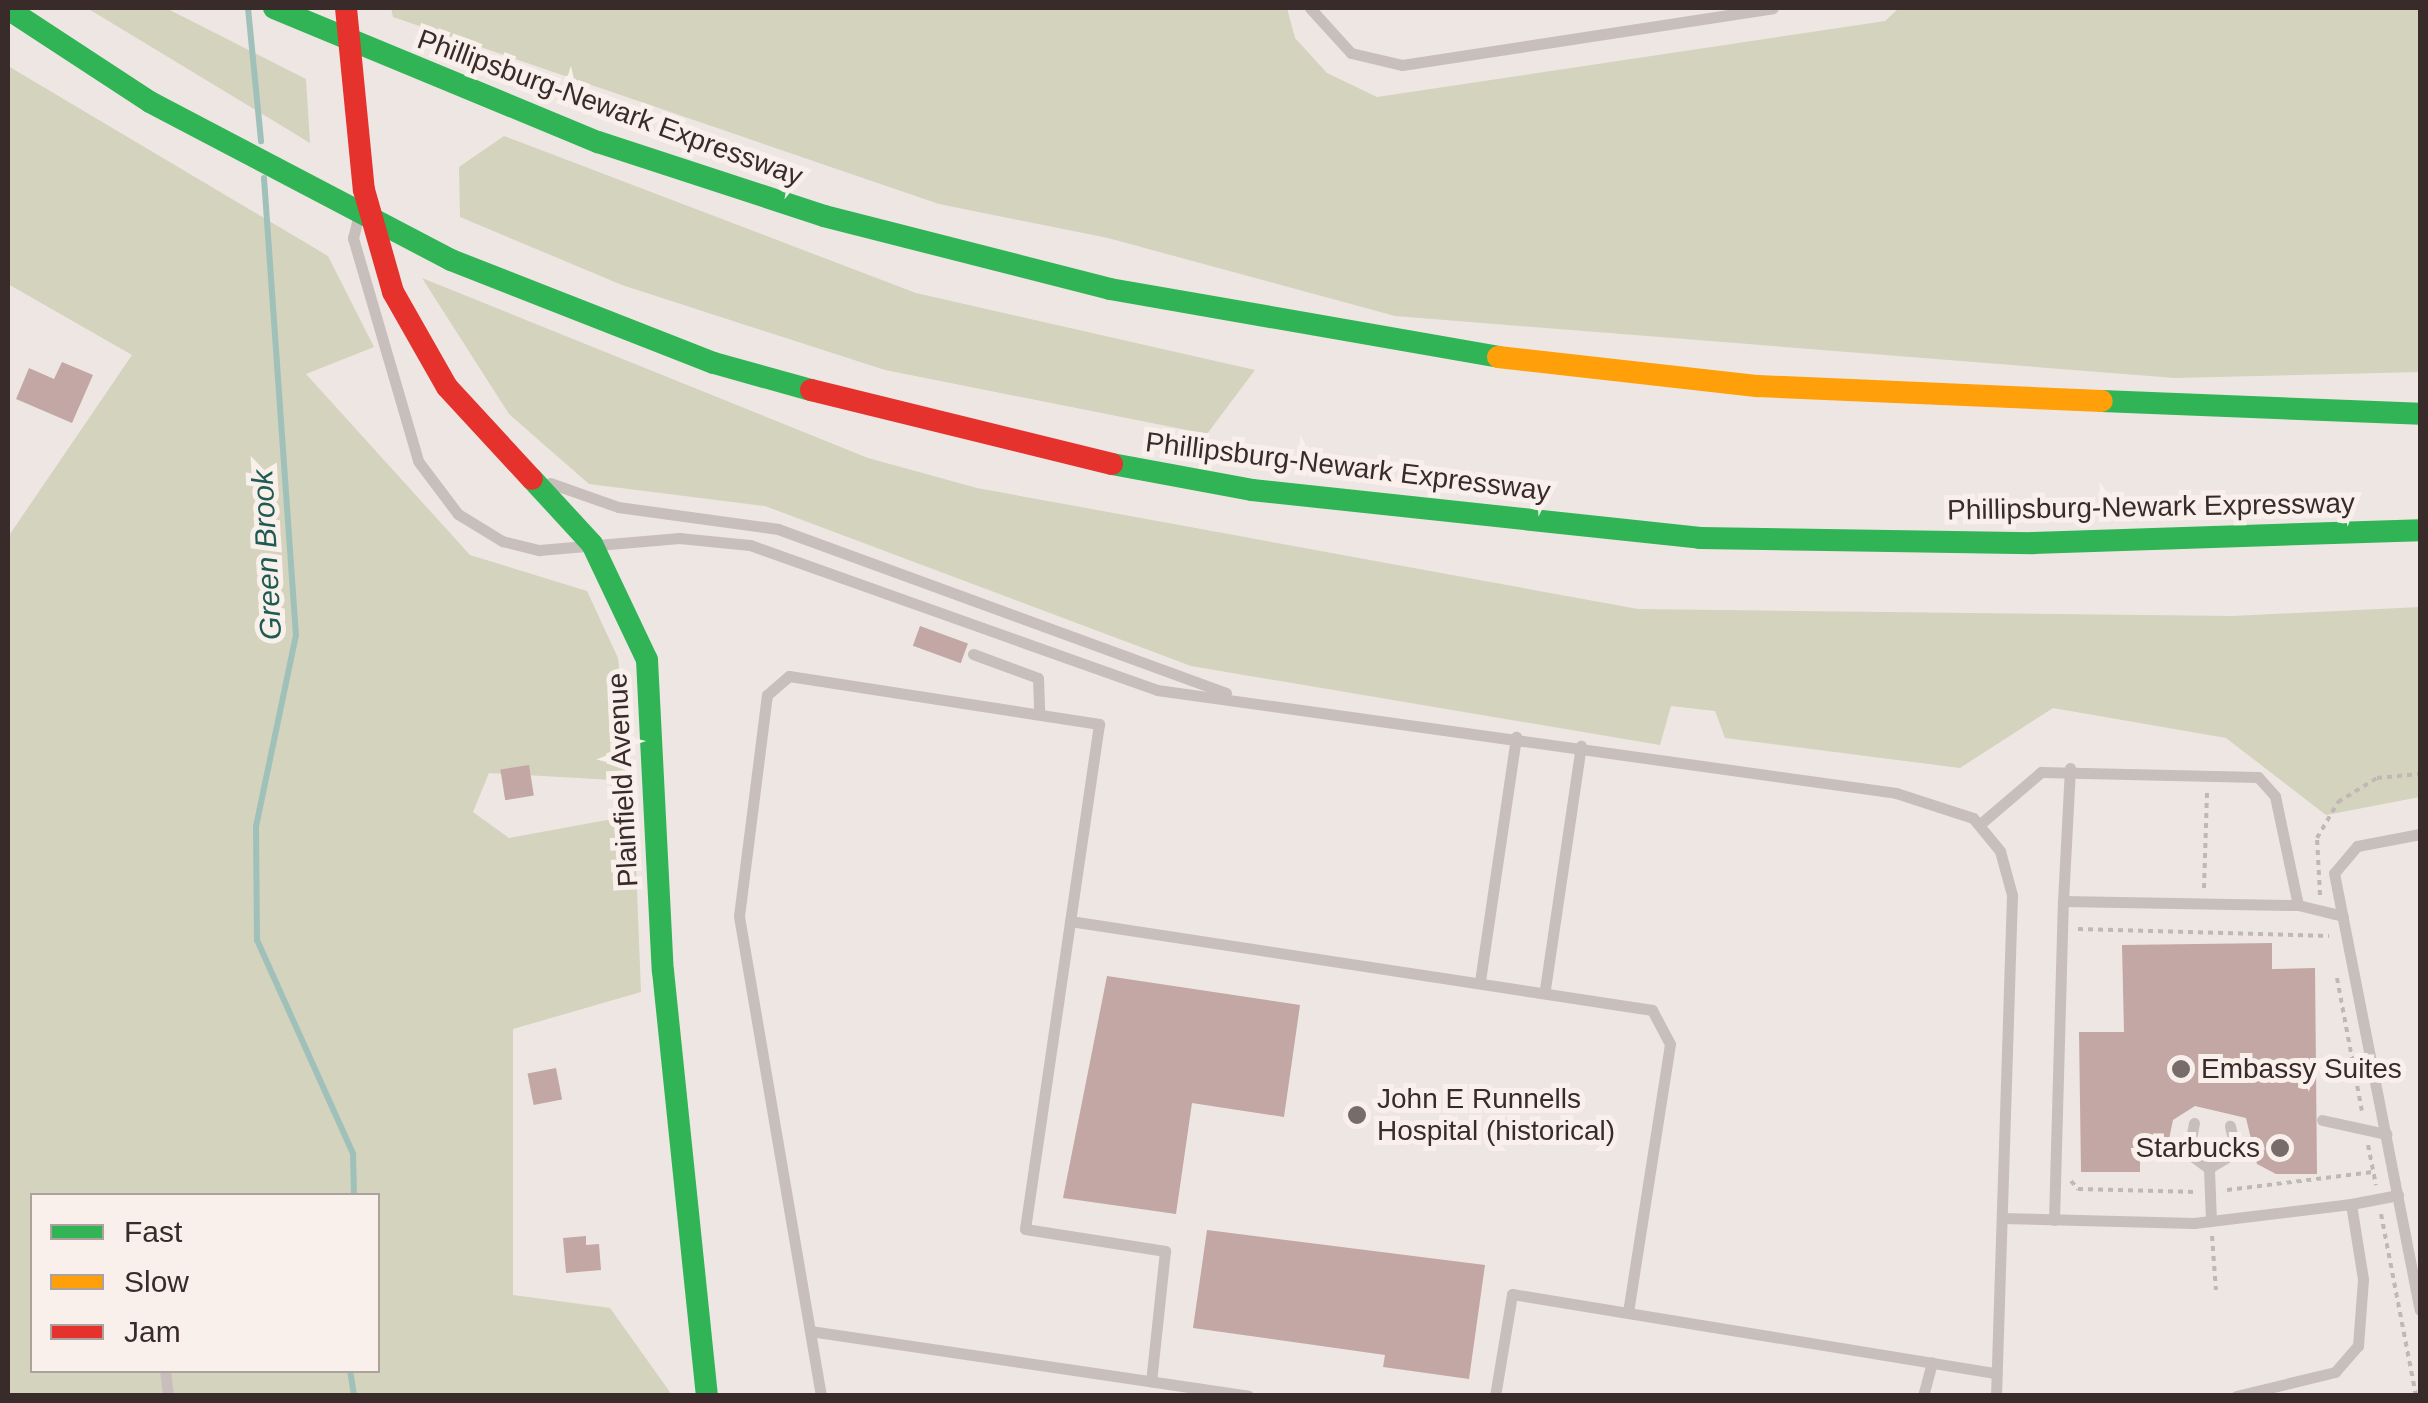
<!DOCTYPE html>
<html>
<head>
<meta charset="utf-8">
<style>
  body { margin:0 }
  #map { position:relative; width:2428px; height:1403px; overflow:hidden; background:#eee6e3; font-family:Helvetica,sans-serif }
  div>[style] { position:absolute }
  .green>* { inset:0; background:#d4d3bd }
  .stream>* { height:6px; margin:-3px; padding:0 3px; transform-origin:3px; border-radius:3px; background:#9fc1ba }
  .building>* { inset:0; background:#c2a7a4; transform-origin:0 0 }
  .path>* { height:4px; margin-top:-2px; transform-origin:0; background:repeating-linear-gradient(90deg,#c1b7b4 0 5px,transparent 0 10px) }
  .lane>* { height:11px; margin:-5.5px; padding:0 5.5px; transform-origin:5.5px; border-radius:5.5px; background:#c8bfbc }
  .fast>* { height:22px; margin:-11px; padding:0 11px; transform-origin:11px; border-radius:11px; background:#30b455 }
  .slow>* { height:22px; margin:-11px; padding:0 11px; transform-origin:11px; border-radius:11px; background:#ff9f0a }
  .jam>* { height:22px; margin:-11px; padding:0 11px; transform-origin:11px; border-radius:11px; background:#e5322d }
  .dots>* { width:28px; height:28px; translate:-50% -50%; box-sizing:border-box; border:5px solid #faf0eb; border-radius:50% }
  span { translate:-50% -50%; white-space:nowrap; text-align:center; line-height:1.15; -webkit-text-stroke:10px #faf0eb; paint-order:stroke }
  .street-label { font-size:28px; color:#392b29 }
  .poi-label { font-size:28px; color:#392b29 }
  .left { translate:0 -50%; text-align:left }
  .right { translate:-100% -50%; text-align:right }
  .water-label { font-size:30px; color:#1e5b52; font-style:italic }
  .frame { position:absolute; inset:0; border:10px solid #392b29; pointer-events:none }
  .legend { position:absolute; left:30px; top:1193px; width:350px; height:180px; box-sizing:border-box; background:#faf0eb; border:2px solid #ada19d; margin:0; padding:12px 18px; list-style:none; font-size:30px; color:#392b29 }
  .legend li { display:flex; align-items:center; gap:20px; height:50px }
  .legend b { width:50px; border:2px solid #ada19d }
</style>
</head>
<body>
<div id="map">
  <div class="green">
    <i style="clip-path:polygon(87px 8px,166px 8px,306px 79px,310px 143px)"></i>
    <i style="clip-path:polygon(391px 8px,1287px 8px,1295px 38px,1327px 73px,1377px 97px,1885px 21px,1899px 8px,2420px 8px,2420px 372px,2175px 378px,1395px 316px,1108px 238px,939px 204px,393px 17px)"></i>
    <i style="clip-path:polygon(evenodd,8px 66px,328px 256px,374px 347px,306px 374px,470px 555px,587px 591px,618px 658px,630px 781px,489px 773px,473px 812px,509px 838px,634px 815px,641px 992px,513px 1029px,513px 1295px,610px 1308px,672px 1395px,8px 1395px,8px 537px,132px 355px,8px 284px,8px 66px,32px 1196px,378px 1196px,378px 1370px,32px 1370px,32px 1196px)"></i>
    <i style="clip-path:polygon(504px 136px,916px 293px,1255px 370px,1207px 434px,885px 370px,622px 285px,460px 217px,459px 167px)"></i>
    <i style="clip-path:polygon(422px 278px,868px 458px,977px 488px,1638px 609px,2233px 616px,2420px 607px,2420px 797px,2326px 815px,2226px 738px,2053px 708px,1960px 768px,1725px 738px,1715px 711px,1671px 706px,1660px 745px,1191px 666px,765px 506px,589px 484px,509px 414px)"></i>
  </div>
  <div class="stream">
    <i style="left:248px;top:8px;width:134px;rotate:84.4deg"></i>
    <i style="left:264px;top:178px;width:458px;rotate:86deg"></i>
    <i style="left:296px;top:635px;width:196px;rotate:101.8deg"></i>
    <i style="left:256px;top:827px;width:113px;rotate:89.5deg"></i>
    <i style="left:257px;top:940px;width:235px;rotate:65.8deg"></i>
    <i style="left:353px;top:1154px;width:42px;rotate:88.6deg"></i>
    <i style="left:350px;top:1370px;width:26px;rotate:81deg"></i>
  </div>
  <div class="building">
    <i style="clip-path:polygon(62px 362px,93px 375px,72px 423px,16px 399px,29px 368px,54px 379px)"></i>
    <i style="left:920px;top:626px;width:51px;height:21px;rotate:20deg"></i>
    <i style="left:529px;top:765px;width:31px;height:29px;rotate:81deg"></i>
    <i style="clip-path:polygon(2272px 943px,2272px 969px,2315px 968px,2317px 1174px,2276px 1174px,2257px 1164px,2246px 1118px,2195px 1106px,2173px 1120px,2167px 1149px,2140px 1149px,2140px 1172px,2081px 1172px,2079px 1032px,2124px 1032px,2122px 945px)"></i>
    <i style="clip-path:polygon(1107px 976px,1300px 1005px,1284px 1117px,1192px 1103px,1176px 1214px,1063px 1198px)"></i>
    <i style="left:556px;top:1068px;width:32px;height:29px;rotate:79deg"></i>
    <i style="clip-path:polygon(1207px 1230px,1485px 1265px,1469px 1379px,1383px 1367px,1385px 1355px,1193px 1328px)"></i>
    <i style="clip-path:polygon(586px 1236px,586px 1245px,599px 1244px,601px 1270px,566px 1273px,563px 1238px)"></i>
  </div>
  <div class="path">
    <i style="left:2204px;top:888px;width:95px;rotate:-88.2deg"></i>
    <i style="left:2320px;top:895px;width:57px;rotate:-93deg"></i>
    <i style="left:2317px;top:838px;width:42px;rotate:-59.7deg"></i>
    <i style="left:2338px;top:802px;width:46px;rotate:-31.6deg"></i>
    <i style="left:2377px;top:778px;width:43px;rotate:-5.3deg"></i>
    <i style="left:2078px;top:929px;width:251px;rotate:1.6deg"></i>
    <i style="left:2337px;top:978px;width:135px;rotate:79.4deg"></i>
    <i style="left:2368px;top:1145px;width:41px;rotate:78.7deg"></i>
    <i style="left:2071px;top:1181px;width:11px;rotate:49deg"></i>
    <i style="left:2078px;top:1189px;width:119px;rotate:1.4deg"></i>
    <i style="left:2227px;top:1190px;width:147px;rotate:-7deg"></i>
    <i style="left:2381px;top:1214px;width:185px;rotate:79.1deg"></i>
    <i style="left:2212px;top:1236px;width:54px;rotate:85.8deg"></i>
  </div>
  <div class="lane">
    <i style="left:1310px;top:8px;width:61px;rotate:47.7deg"></i>
    <i style="left:1351px;top:53px;width:52px;rotate:13.2deg"></i>
    <i style="left:1402px;top:65px;width:375px;rotate:-8.7deg"></i>
    <i style="left:358px;top:218px;width:21px;rotate:104deg"></i>
    <i style="left:353px;top:238px;width:232px;rotate:73.7deg"></i>
    <i style="left:418px;top:461px;width:66px;rotate:53deg"></i>
    <i style="left:458px;top:514px;width:52px;rotate:31.5deg"></i>
    <i style="left:502px;top:541px;width:38px;rotate:14deg"></i>
    <i style="left:539px;top:550px;width:141px;rotate:-4.9deg"></i>
    <i style="left:679px;top:538px;width:71px;rotate:5.6deg"></i>
    <i style="left:750px;top:545px;width:432px;rotate:19.6deg"></i>
    <i style="left:1157px;top:690px;width:746px;rotate:7.93deg"></i>
    <i style="left:1896px;top:793px;width:81px;rotate:18deg"></i>
    <i style="left:1973px;top:818px;width:43px;rotate:50.7deg"></i>
    <i style="left:2000px;top:851px;width:46px;rotate:74.7deg"></i>
    <i style="left:2012px;top:895px;width:501px;rotate:91.83deg"></i>
    <i style="left:550px;top:483px;width:72px;rotate:19.4deg"></i>
    <i style="left:618px;top:507px;width:162px;rotate:7.8deg"></i>
    <i style="left:778px;top:529px;width:477px;rotate:20.1deg"></i>
    <i style="left:973px;top:654px;width:69px;rotate:20.3deg"></i>
    <i style="left:1038px;top:678px;width:36px;rotate:88deg"></i>
    <i style="left:2070px;top:768px;width:133px;rotate:93deg"></i>
    <i style="left:2063px;top:901px;width:235px;rotate:1deg"></i>
    <i style="left:1979px;top:825px;width:82px;rotate:-40.5deg"></i>
    <i style="left:2041px;top:772px;width:217px;rotate:1.3deg"></i>
    <i style="left:2258px;top:777px;width:25px;rotate:48deg"></i>
    <i style="left:2275px;top:796px;width:111px;rotate:78.1deg"></i>
    <i style="left:2298px;top:905px;width:46px;rotate:13.7deg"></i>
    <i style="left:2420px;top:834px;width:64px;rotate:169.2deg"></i>
    <i style="left:2357px;top:846px;width:35px;rotate:130deg"></i>
    <i style="left:2334px;top:873px;width:445px;rotate:78.9deg"></i>
    <i style="left:1070px;top:921px;width:589px;rotate:8.69deg"></i>
    <i style="left:1652px;top:1010px;width:38px;rotate:62deg"></i>
    <i style="left:1670px;top:1044px;width:271px;rotate:98.9deg"></i>
    <i style="left:1480px;top:981px;width:247px;rotate:-81.6deg"></i>
    <i style="left:1545px;top:989px;width:246px;rotate:-81.6deg"></i>
    <i style="left:2322px;top:1120px;width:66px;rotate:12.3deg"></i>
    <i style="left:2194px;top:1123px;width:31px;rotate:101deg"></i>
    <i style="left:2188px;top:1153px;width:26px;rotate:36deg"></i>
    <i style="left:2002px;top:1218px;width:192px;rotate:1.5deg"></i>
    <i style="left:2194px;top:1223px;width:158px;rotate:-6.9deg"></i>
    <i style="left:2054px;top:1220px;width:319px;rotate:-88.4deg"></i>
    <i style="left:2211px;top:1221px;width:53px;rotate:-92.2deg"></i>
    <i style="left:2209px;top:1168px;width:31px;rotate:-31deg"></i>
    <i style="left:2236px;top:1152px;width:27px;rotate:-103deg"></i>
    <i style="left:810px;top:1331px;width:443px;rotate:8.4deg"></i>
    <i style="left:165px;top:1370px;width:26px;rotate:83deg"></i>
    <i style="left:821px;top:1396px;width:487px;rotate:-99.7deg"></i>
    <i style="left:739px;top:916px;width:223px;rotate:-82.8deg"></i>
    <i style="left:767px;top:695px;width:29px;rotate:-41deg"></i>
    <i style="left:789px;top:676px;width:314px;rotate:8.8deg"></i>
    <i style="left:1099px;top:724px;width:510px;rotate:98.34deg"></i>
    <i style="left:1025px;top:1229px;width:142px;rotate:8.9deg"></i>
    <i style="left:1165px;top:1251px;width:131px;rotate:96.1deg"></i>
    <i style="left:1495px;top:1396px;width:103px;rotate:-80.5deg"></i>
    <i style="left:1512px;top:1294px;width:491px;rotate:9.3deg"></i>
    <i style="left:1923px;top:1396px;width:35px;rotate:-75deg"></i>
    <i style="left:2236px;top:1396px;width:102px;rotate:-13.6deg"></i>
    <i style="left:2335px;top:1372px;width:35px;rotate:-49deg"></i>
    <i style="left:2358px;top:1346px;width:67px;rotate:-85.7deg"></i>
    <i style="left:2363px;top:1279px;width:76px;rotate:-99.1deg"></i>
    <i style="left:2351px;top:1204px;width:48px;rotate:-10.8deg"></i>
  </div>
  <div class="fast">
    <i style="left:274px;top:8px;width:351px;rotate:22.5deg"></i>
    <i style="left:598px;top:142px;width:238px;rotate:18.1deg"></i>
    <i style="left:824px;top:216px;width:295px;rotate:14.3deg"></i>
    <i style="left:1110px;top:289px;width:394px;rotate:9.9deg"></i>
    <i style="left:8px;top:9px;width:170px;rotate:33.2deg"></i>
    <i style="left:150px;top:102px;width:340px;rotate:27.7deg"></i>
    <i style="left:451px;top:260px;width:282px;rotate:21.4deg"></i>
    <i style="left:714px;top:363px;width:101px;rotate:15.6deg"></i>
    <i style="left:2102px;top:401px;width:318px;rotate:2.3deg"></i>
    <i style="left:1112px;top:464px;width:142px;rotate:10.5deg"></i>
    <i style="left:1252px;top:490px;width:451px;rotate:6.1deg"></i>
    <i style="left:1700px;top:538px;width:333px;rotate:0.9deg"></i>
    <i style="left:2033px;top:543px;width:387px;rotate:-1.9deg"></i>
    <i style="left:532px;top:479px;width:88px;rotate:47.3deg"></i>
    <i style="left:592px;top:544px;width:128px;rotate:64.6deg"></i>
    <i style="left:647px;top:660px;width:311px;rotate:87.1deg"></i>
    <i style="left:663px;top:971px;width:427px;rotate:84.1deg"></i>
  </div>
  <div class="slow">
    <i style="left:1498px;top:357px;width:262px;rotate:6.4deg"></i>
    <i style="left:1758px;top:386px;width:344px;rotate:2.5deg"></i>
  </div>
  <div class="jam">
    <i style="left:346px;top:8px;width:183px;rotate:84.4deg"></i>
    <i style="left:364px;top:190px;width:106px;rotate:74.1deg"></i>
    <i style="left:393px;top:292px;width:109px;rotate:60.4deg"></i>
    <i style="left:447px;top:387px;width:125px;rotate:47.3deg"></i>
    <i style="left:811px;top:390px;width:310px;rotate:13.8deg"></i>
  </div>
  <div class="dots">
    <i style="left:2181px;top:1069px;background:#786c6a"></i>
    <i style="left:1357px;top:1115px;background:#786c6a"></i>
    <i style="left:2280px;top:1148px;background:#786c6a"></i>
  </div>
  <div class="street-label">
    <span style="left:610px;top:108px;rotate:20deg">Phillipsburg-Newark Expressway</span>
    <span style="left:1348px;top:467px;rotate:7deg">Phillipsburg-Newark Expressway</span>
    <span style="left:2151px;top:507px;rotate:-1deg">Phillipsburg-Newark Expressway</span>
    <span style="left:623px;top:780px;rotate:-93deg">Plainfield Avenue</span>
  </div>
  <div class="poi-label">
    <span class="left" style="left:2201px;top:1069px">Embassy Suites</span>
    <span class="left" style="left:1377px;top:1115px">John E Runnells<br>Hospital (historical)</span>
    <span class="right" style="left:2260px;top:1148px">Starbucks</span>
  </div>
  <div class="water-label">
    <span style="left:267px;top:555px;rotate:-93deg">Green Brook</span>
  </div>
  <div class="frame"></div>
  <ul class="legend">
  <li><b style="height:12px;background:#30b455"></b>Fast</li>
  <li><b style="height:12px;background:#ff9f0a"></b>Slow</li>
  <li><b style="height:12px;background:#e5322d"></b>Jam</li>
  </ul>
</div>
</body>
</html>
